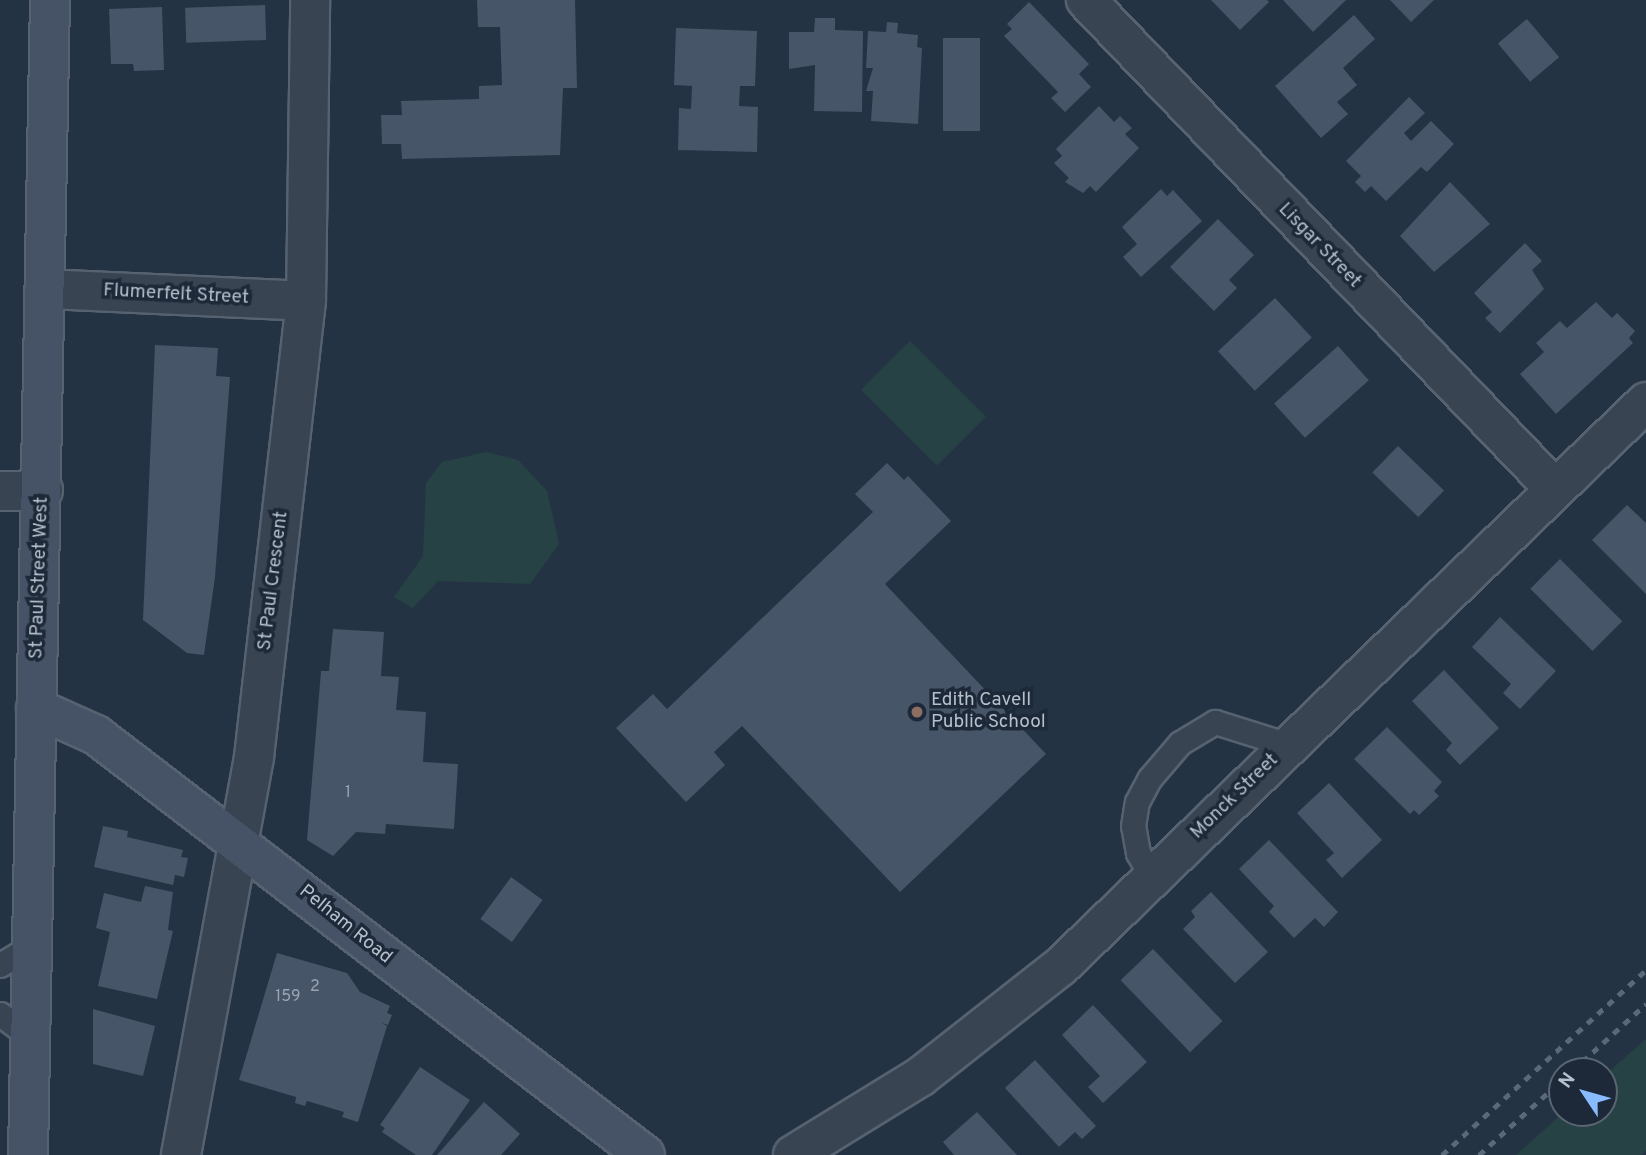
<!DOCTYPE html>
<html>
<head>
<meta charset="utf-8">
<style>
  body { margin:0 }
  #map { position:relative; width:1646px; height:1155px; overflow:hidden; background:#243343; font-family:Overpass,sans-serif }
  div>[style] { position:absolute }
  .green>* { inset:0; background:#264244; transform-origin:0 0 }
  .building>* { inset:0; background:#465567; transform-origin:0 0 }
  .roads { filter:drop-shadow(2px 0 #576270) drop-shadow(-2px 0 #576270) drop-shadow(0 2px #576270) drop-shadow(0 -2px #576270) }
  .service>* { height:23px; margin:-11.5px; padding:0 11.5px; transform-origin:11.5px; border-radius:11.5px; background:#394452 }
  .minor>* { height:38px; margin:-19px; padding:0 19px; transform-origin:19px; border-radius:19px; background:#394452 }
  .secondary>* { height:38px; margin:-19px; padding:0 19px; transform-origin:19px; border-radius:19px; background:#465366 }
  .rail>* { height:5px; margin-top:-2.5px; transform-origin:0; background:repeating-linear-gradient(90deg,#5a697a 0 7px,transparent 0 14px) }
  .dots>* { width:19px; height:19px; translate:-50% -50%; box-sizing:border-box; border:4px solid #1d2938; border-radius:50% }
  span { translate:-50% -50%; white-space:nowrap; text-align:center; line-height:1.15; -webkit-text-stroke:7px #1d2938; paint-order:stroke }
  .number-label { font-size:16px; color:#9aa4b3 }
  .number-label span { -webkit-text-stroke-width:0 }
  .street-label { font-size:19px; color:#b6bfcc }
  .poi-label { font-size:19px; color:#b6bfcc }
  .left { translate:0 -50%; text-align:left }
  .north { position:absolute; left:1548px; top:1057px; width:70px; height:70px; box-sizing:border-box; background:#1d2938; border:2px solid #5a6573; border-radius:50%; rotate:306deg; font-size:19px; font-weight:700; line-height:28px; text-align:center; color:#b6bfcc }
  .north::after { content:''; display:block; margin:auto; width:24px; height:32px; background:#8bf; clip-path:polygon(50% 0,100% 100%,50% 72%,0 100%) }
</style>
</head>
<body>
<div id="map">
  <div class="green">
    <i style="left:910px;top:341px;width:107px;height:69px;rotate:45deg"></i>
    <i style="clip-path:polygon(486px 452px,518px 460px,547px 491px,559px 544px,530px 584px,438px 581px,413px 608px,394px 597px,423px 556px,426px 483px,442px 462px)"></i>
    <i style="clip-path:polygon(1646px 1039px,1646px 1151px,1641px 1155px,1516px 1155px,1563px 1113px,1604px 1113px,1604px 1076px)"></i>
  </div>
  <div class="building">
    <i style="clip-path:polygon(477px 0,575px 0,577px 88px,563px 88px,560px 155px,402px 159px,401px 144px,382px 144px,381px 115px,402px 115px,401px 101px,479px 99px,479px 86px,502px 85px,500px 27px,478px 27px)"></i>
    <i style="clip-path:polygon(1211px 0,1267px 0,1269px 2px,1240px 30px)"></i>
    <i style="clip-path:polygon(1283px 0,1346px 0,1313px 32px)"></i>
    <i style="clip-path:polygon(1390px 0,1434px 0,1411px 22px)"></i>
    <i style="clip-path:polygon(1029px 2px,1089px 64px,1079px 74px,1091px 87px,1065px 112px,1051px 98px,1058px 92px,1004px 36px,1012px 29px,1007px 24px)"></i>
    <i style="left:265px;top:5px;width:35px;height:80px;rotate:88deg"></i>
    <i style="clip-path:polygon(162px 7px,164px 70px,134px 71px,133px 64px,111px 64px,109px 9px)"></i>
    <i style="clip-path:polygon(1354px 15px,1375px 39px,1343px 68px,1357px 85px,1337px 102px,1348px 114px,1321px 138px,1275px 86px)"></i>
    <i style="clip-path:polygon(815px 18px,835px 18px,835px 30px,863px 31px,862px 112px,814px 111px,815px 65px,789px 69px,789px 32px,814px 32px)"></i>
    <i style="left:1527px;top:19px;width:50px;height:38px;rotate:50deg"></i>
    <i style="clip-path:polygon(887px 22px,898px 23px,897px 33px,918px 35px,917px 47px,922px 48px,918px 124px,871px 121px,873px 91px,866px 91px,873px 68px,866px 68px,868px 31px,886px 32px)"></i>
    <i style="clip-path:polygon(676px 28px,757px 31px,755px 86px,740px 86px,739px 106px,758px 107px,757px 152px,678px 150px,679px 108px,691px 109px,692px 86px,674px 85px)"></i>
    <i style="left:943px;top:38px;width:37px;height:93px"></i>
    <i style="clip-path:polygon(1409px 97px,1425px 113px,1404px 133px,1411px 141px,1431px 121px,1454px 144px,1427px 172px,1421px 167px,1386px 201px,1371px 186px,1365px 192px,1355px 182px,1361px 176px,1346px 161px)"></i>
    <i style="clip-path:polygon(1099px 106px,1114px 122px,1120px 116px,1132px 128px,1125px 134px,1139px 148px,1096px 192px,1090px 186px,1083px 193px,1065px 182px,1069px 178px,1054px 163px,1062px 156px,1056px 149px)"></i>
    <i style="clip-path:polygon(1450px 182px,1490px 224px,1434px 272px,1400px 236px)"></i>
    <i style="clip-path:polygon(1161px 189px,1167px 196px,1173px 190px,1202px 221px,1141px 277px,1123px 257px,1137px 244px,1122px 227px)"></i>
    <i style="clip-path:polygon(1218px 219px,1254px 255px,1229px 280px,1237px 288px,1214px 311px,1170px 267px)"></i>
    <i style="clip-path:polygon(1525px 243px,1542px 261px,1532px 270px,1544px 289px,1500px 333px,1485px 318px,1492px 312px,1474px 293px)"></i>
    <i style="left:1275px;top:298px;width:54px;height:78px;rotate:47deg"></i>
    <i style="clip-path:polygon(1596px 302px,1612px 318px,1617px 313px,1635px 331px,1629px 338px,1633px 343px,1556px 414px,1520px 374px,1544px 352px,1536px 343px,1560px 321px,1567px 328px)"></i>
    <i style="clip-path:polygon(155px 345px,218px 348px,216px 376px,230px 377px,215px 577px,204px 655px,187px 653px,143px 620px)"></i>
    <i style="left:1338px;top:346px;width:46px;height:86px;rotate:48deg"></i>
    <i style="left:1398px;top:446px;width:64px;height:37px;rotate:44deg"></i>
    <i style="clip-path:polygon(887px 463px,904px 480px,908px 476px,951px 521px,885px 584px,1046px 754px,900px 892px,742px 726px,714px 752px,725px 765px,686px 802px,616px 728px,653px 694px,667px 709px,873px 512px,855px 494px)"></i>
    <i style="clip-path:polygon(1627px 505px,1646px 523px,1646px 594px,1592px 540px)"></i>
    <i style="left:1560px;top:559px;width:88px;height:42px;rotate:45deg"></i>
    <i style="clip-path:polygon(1500px 617px,1556px 671px,1520px 709px,1503px 693px,1511px 684px,1472px 647px)"></i>
    <i style="clip-path:polygon(333px 629px,384px 632px,381px 676px,399px 677px,396px 710px,426px 712px,423px 762px,458px 764px,454px 829px,386px 824px,385px 834px,356px 832px,333px 856px,307px 840px,321px 671px,329px 671px)"></i>
    <i style="clip-path:polygon(1444px 670px,1499px 728px,1460px 765px,1446px 750px,1452px 743px,1412px 701px)"></i>
    <i style="clip-path:polygon(1387px 727px,1442px 782px,1434px 791px,1439px 796px,1419px 815px,1414px 810px,1410px 814px,1354px 759px)"></i>
    <i style="clip-path:polygon(1329px 783px,1382px 840px,1342px 878px,1326px 860px,1334px 853px,1297px 813px)"></i>
    <i style="clip-path:polygon(103px 826px,128px 831px,127px 837px,183px 850px,181px 857px,188px 858px,184px 877px,175px 875px,173px 885px,94px 867px)"></i>
    <i style="clip-path:polygon(1269px 840px,1338px 912px,1324px 927px,1315px 918px,1294px 938px,1269px 912px,1274px 906px,1239px 869px)"></i>
    <i style="left:511px;top:877px;width:39px;height:52px;rotate:36deg"></i>
    <i style="clip-path:polygon(145px 886px,173px 892px,168px 930px,173px 931px,157px 999px,98px 986px,110px 932px,96px 928px,104px 893px,141px 902px)"></i>
    <i style="clip-path:polygon(1211px 892px,1268px 952px,1235px 983px,1183px 929px,1195px 917px,1191px 911px)"></i>
    <i style="left:1153px;top:949px;width:100px;height:45px;rotate:46deg"></i>
    <i style="clip-path:polygon(277px 953px,347px 973px,360px 992px,390px 1006px,387px 1013px,392px 1015px,388px 1025px,382px 1023px,387px 1026px,358px 1122px,342px 1117px,344px 1112px,307px 1101px,305px 1106px,295px 1103px,296px 1097px,239px 1080px)"></i>
    <i style="clip-path:polygon(1093px 1005px,1147px 1062px,1103px 1103px,1088px 1087px,1100px 1076px,1062px 1035px)"></i>
    <i style="clip-path:polygon(93px 1009px,155px 1026px,143px 1076px,93px 1064px)"></i>
    <i style="clip-path:polygon(1035px 1060px,1096px 1126px,1082px 1139px,1075px 1132px,1059px 1147px,1005px 1088px)"></i>
    <i style="clip-path:polygon(420px 1067px,470px 1100px,432px 1155px,416px 1155px,382px 1132px,385px 1128px,380px 1125px)"></i>
    <i style="clip-path:polygon(484px 1102px,520px 1134px,501px 1155px,437px 1155px)"></i>
    <i style="clip-path:polygon(977px 1112px,1017px 1155px,954px 1155px,943px 1142px)"></i>
  </div>
  <div class="roads">
    <div class="service">
      <i style="left:1152px;top:878px;width:29px;rotate:-119deg"></i>
      <i style="left:1138px;top:853px;width:27px;rotate:-100deg"></i>
      <i style="left:1133px;top:826px;width:24px;rotate:-81deg"></i>
      <i style="left:1137px;top:802px;width:27px;rotate:-62deg"></i>
      <i style="left:1150px;top:778px;width:46px;rotate:-49.4deg"></i>
      <i style="left:1180px;top:743px;width:41px;rotate:-31deg"></i>
      <i style="left:1215px;top:722px;width:77px;rotate:17.3deg"></i>
      <i style="left:0;top:965px;width:39px;rotate:-31deg"></i>
      <i style="left:0;top:1014px;width:39px;rotate:37deg"></i>
    </div>
    <div class="minor">
      <i style="left:1086px;top:0;width:678px;rotate:46.2deg"></i>
      <i style="left:46px;top:289px;width:260px;rotate:2.6deg"></i>
      <i style="left:0;top:491px;width:43px;rotate:-1.3deg"></i>
      <i style="left:181px;top:1155px;width:405px;rotate:-79.6deg"></i>
      <i style="left:254px;top:757px;width:459px;rotate:-83.5deg"></i>
      <i style="left:306px;top:301px;width:301px;rotate:-89.2deg"></i>
      <i style="left:793px;top:1155px;width:149px;rotate:-31.6deg"></i>
      <i style="left:920px;top:1077px;width:178px;rotate:-38.2deg"></i>
      <i style="left:1060px;top:967px;width:814px;rotate:-43.95deg"></i>
    </div>
    <div class="secondary">
      <i style="left:36px;top:708px;width:66px;rotate:24.2deg"></i>
      <i style="left:96px;top:735px;width:691px;rotate:37.42deg"></i>
      <i style="left:28px;top:1155px;width:1155px;rotate:-88.91deg"></i>
    </div>
  </div>
  <div class="rail">
    <i style="left:1572px;top:1071px;width:100px;rotate:-42.2deg"></i>
    <i style="left:1442px;top:1155px;width:275px;rotate:-42.2deg"></i>
    <i style="left:1479px;top:1155px;width:112px;rotate:-42.1deg"></i>
  </div>
  <div class="dots">
    <i style="left:917px;top:712px;background:#8d6e63"></i>
  </div>
  <div class="number-label">
    <span style="left:348px;top:793px">1</span>
    <span style="left:315px;top:987px">2</span>
    <span style="left:288px;top:997px">159</span>
  </div>
  <div class="street-label">
    <span style="left:1319px;top:246px;rotate:46deg">Lisgar Street</span>
    <span style="left:176px;top:295px;rotate:3deg">Flumerfelt Street</span>
    <span style="left:40px;top:578px;rotate:-88deg">St Paul Street West</span>
    <span style="left:274px;top:581px;rotate:-83deg">St Paul Crescent</span>
    <span style="left:1235px;top:797px;rotate:-44deg">Monck Street</span>
    <span style="left:345px;top:925px;rotate:39deg">Pelham Road</span>
  </div>
  <div class="poi-label">
    <span class="left" style="left:931px;top:712px">Edith Cavell<br>Public School</span>
  </div>
  <div class="north">N</div>
</div>
</body>
</html>
